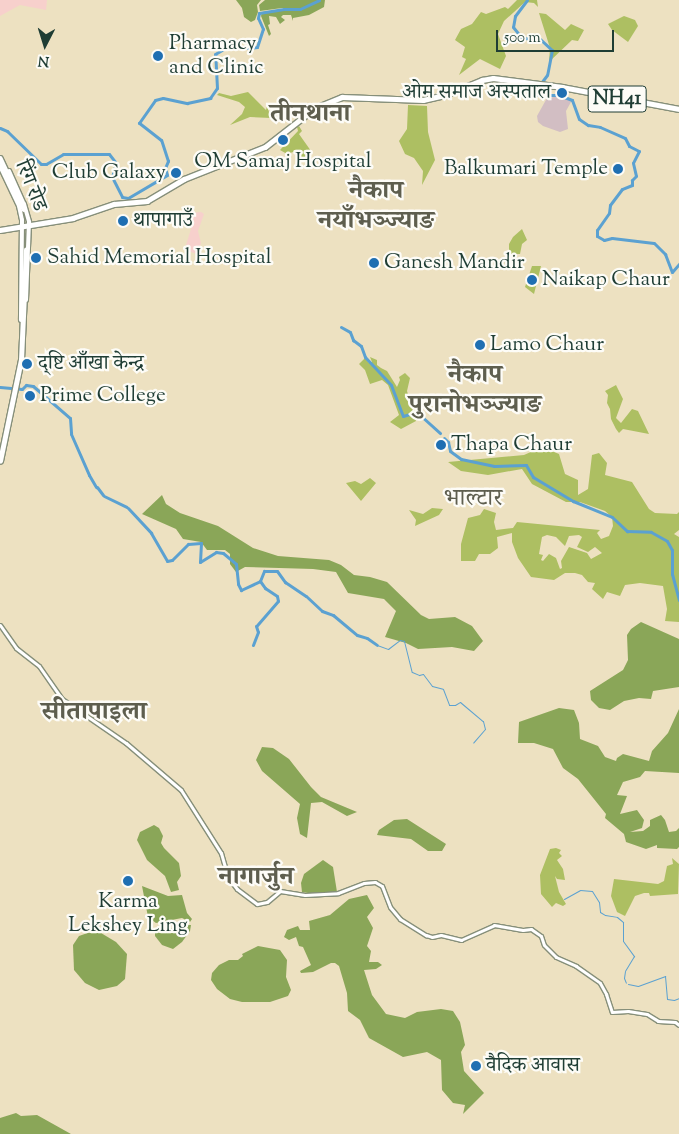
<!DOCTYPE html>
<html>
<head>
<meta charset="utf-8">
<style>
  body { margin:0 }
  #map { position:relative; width:679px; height:1134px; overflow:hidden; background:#ede1c1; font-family:"Sorts Mill Goudy","Noto Serif Devanagari",serif }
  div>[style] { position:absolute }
  .built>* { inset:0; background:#f7d0cc }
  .industrial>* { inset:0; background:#d2bec3 }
  .green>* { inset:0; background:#adbf62 }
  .forest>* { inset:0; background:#8aa658 }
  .stream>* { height:1px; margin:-0.5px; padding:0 0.5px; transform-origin:0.5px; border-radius:0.5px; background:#5ba1d1 }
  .river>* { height:3px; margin:-1.5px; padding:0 1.5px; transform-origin:1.5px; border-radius:1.5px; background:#5ba1d1 }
  .highway-tunnel>* { height:4.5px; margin-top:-2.25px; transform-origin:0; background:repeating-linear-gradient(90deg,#c4c0a5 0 4.5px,transparent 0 6.5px) }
  .roads { filter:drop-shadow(1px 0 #868f7a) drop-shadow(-1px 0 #868f7a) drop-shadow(0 1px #868f7a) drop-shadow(0 -1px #868f7a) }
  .secondary>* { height:3px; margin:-1.5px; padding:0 1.5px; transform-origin:1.5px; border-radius:1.5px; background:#fff }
  .primary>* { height:4px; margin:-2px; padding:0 2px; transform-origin:2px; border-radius:2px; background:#fff }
  .highway>* { height:4.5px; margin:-2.25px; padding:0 2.25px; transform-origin:2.25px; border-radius:2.25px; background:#fff }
  .dots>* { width:14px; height:14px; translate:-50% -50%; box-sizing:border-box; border:2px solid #fdfcf7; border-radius:50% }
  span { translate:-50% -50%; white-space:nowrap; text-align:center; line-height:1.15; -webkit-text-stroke:4.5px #fdfcf7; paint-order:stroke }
  .shield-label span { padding:1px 4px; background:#fdfcf7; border:1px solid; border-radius:4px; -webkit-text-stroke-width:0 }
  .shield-label { font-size:20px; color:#1f3d34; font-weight:700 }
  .poi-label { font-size:21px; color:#1f3d34 }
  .left { translate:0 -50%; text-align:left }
  .right { translate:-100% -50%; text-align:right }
  .street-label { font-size:21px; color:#1f3d34 }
  .quarter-label { font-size:24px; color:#5e5e4e }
  .district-label { font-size:26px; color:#5e5e4e; font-weight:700 }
  .north { position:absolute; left:20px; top:20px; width:50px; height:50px; -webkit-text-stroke:4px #fdfcf7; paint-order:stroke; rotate:185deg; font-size:14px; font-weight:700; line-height:20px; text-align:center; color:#1f3d34 }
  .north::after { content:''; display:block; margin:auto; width:18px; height:22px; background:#1f3d34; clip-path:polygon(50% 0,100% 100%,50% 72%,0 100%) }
  .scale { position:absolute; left:496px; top:30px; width:118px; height:22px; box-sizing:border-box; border:2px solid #1f3d34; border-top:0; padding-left:6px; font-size:15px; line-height:18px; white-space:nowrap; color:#1f3d34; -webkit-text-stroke:4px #fdfcf7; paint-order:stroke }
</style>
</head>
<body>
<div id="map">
  <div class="built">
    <i style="clip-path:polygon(0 0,47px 0,46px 10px,20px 5px,0 16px)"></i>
    <i style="clip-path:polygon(201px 212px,204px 214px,198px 231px,201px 243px,197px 254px,188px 251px,186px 245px,191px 229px,190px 213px)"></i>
  </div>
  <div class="industrial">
    <i style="clip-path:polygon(561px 96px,570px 99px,571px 102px,566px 111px,568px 129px,560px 132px,543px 126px,538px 122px,537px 116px,547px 98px)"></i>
  </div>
  <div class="green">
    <i style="clip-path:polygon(517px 0,537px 0,538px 7px,534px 3px,525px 2px,504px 21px,498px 34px,506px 56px,500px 69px,480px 59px,459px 75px,466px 59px,462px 57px,465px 47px,455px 40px,461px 29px,472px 24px,481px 12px,486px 14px,505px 7px,508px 9px)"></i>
    <i style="clip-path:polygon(539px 13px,546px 14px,565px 30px,571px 24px,584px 30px,578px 41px,572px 40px,549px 62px,550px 48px)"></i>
    <i style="clip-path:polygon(624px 16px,635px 20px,638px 26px,628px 42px,612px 30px,608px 24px)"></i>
    <i style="clip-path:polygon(248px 92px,266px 110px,267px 106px,271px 118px,250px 117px,230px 125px,242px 114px,245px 107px,239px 102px,217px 95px,219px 93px,231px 96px)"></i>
    <i style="clip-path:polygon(408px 105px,427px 106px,428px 132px,435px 160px,422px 185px,423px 171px,414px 158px,405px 154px,399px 141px,407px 129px)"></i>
    <i style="clip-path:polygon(299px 126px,302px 131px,299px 134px,311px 151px,303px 160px,293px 152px,287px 154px,280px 150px,298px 131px,297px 127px)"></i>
    <i style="clip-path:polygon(522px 229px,527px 240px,522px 244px,520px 254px,509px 254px,509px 244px,513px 237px)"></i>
    <i style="clip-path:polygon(532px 266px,541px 266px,534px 294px,525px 287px)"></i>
    <i style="clip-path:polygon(370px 357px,377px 360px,377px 365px,381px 368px,387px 371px,397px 387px,400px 380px,399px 377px,405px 373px,410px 378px,407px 391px,416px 421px,401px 429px,390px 422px,399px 415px,388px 385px,382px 380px,370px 384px,365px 370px,359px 364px,365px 358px,369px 363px,372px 362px)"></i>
    <i style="clip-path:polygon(616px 385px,623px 399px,616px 418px,621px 423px,632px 409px,638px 411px,649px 434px,623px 429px,619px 433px,616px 429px,611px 419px,610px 409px,607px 403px,608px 395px,605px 391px)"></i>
    <i style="clip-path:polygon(evenodd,542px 447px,559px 454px,565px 474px,578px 480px,578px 495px,588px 489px,592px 455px,599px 453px,607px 463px,605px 475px,632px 482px,649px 509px,655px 513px,677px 514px,679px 512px,679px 530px,674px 534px,679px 537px,679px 622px,665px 621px,667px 609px,663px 586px,640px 583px,625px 585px,620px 596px,607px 592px,603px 599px,592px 589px,595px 583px,588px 582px,582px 575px,575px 573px,565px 573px,554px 580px,531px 577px,518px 558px,512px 542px,512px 533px,497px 537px,498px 548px,490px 554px,479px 554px,475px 561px,461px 561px,461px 544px,468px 518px,480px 515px,484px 509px,496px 513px,494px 522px,496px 530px,513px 528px,517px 522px,600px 530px,597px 533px,601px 539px,609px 536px,613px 526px,612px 517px,605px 511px,580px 502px,566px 502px,532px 484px,522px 469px,488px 475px,461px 471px,448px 462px,524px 455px,542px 447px,547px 535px,556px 537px,565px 546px,569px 536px,579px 535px,582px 537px,577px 547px,588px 552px,595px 547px,602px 553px,591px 559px,587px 553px,569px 547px,561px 561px,562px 568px,560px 569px,556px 558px,549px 554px,543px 561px,541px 560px,543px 555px,539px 554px,542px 537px,547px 535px)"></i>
    <i style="clip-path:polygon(370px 478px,376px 483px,361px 501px,346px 483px,355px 481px,361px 484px)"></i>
    <i style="clip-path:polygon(432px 508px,443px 509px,439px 515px,415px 526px,416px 520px,409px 510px,423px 514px)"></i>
    <i style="clip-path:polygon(556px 848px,561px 850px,559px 853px,562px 856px,557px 860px,563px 869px,565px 880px,557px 879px,555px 876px,559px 892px,566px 904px,563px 906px,556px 903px,552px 907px,541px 894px,540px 875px,550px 849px)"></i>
    <i style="clip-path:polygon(672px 858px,679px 864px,678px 894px,650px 896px,649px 893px,644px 893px,635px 896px,625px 916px,617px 912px,611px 896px,614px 879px,658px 884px,664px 881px,667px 866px,673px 864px)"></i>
  </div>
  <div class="forest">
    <i style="clip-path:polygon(236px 0,261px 0,257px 5px,258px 12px,255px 20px,251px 22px,244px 17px,242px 8px)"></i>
    <i style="clip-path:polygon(265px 0,325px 0,324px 7px,309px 15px,293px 18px,293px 21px,291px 15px,283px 15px,281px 17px,285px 20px,280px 24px,276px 17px,269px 16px,270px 24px,268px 25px,271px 34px,269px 36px,261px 16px,262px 12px,302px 9px,282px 8px,260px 11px,259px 5px)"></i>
    <i style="clip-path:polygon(162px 495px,166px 504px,180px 513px,218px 526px,253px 548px,278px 556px,329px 560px,341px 565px,354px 575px,370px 577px,387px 582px,421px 615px,429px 619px,455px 617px,472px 626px,483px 641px,474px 651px,452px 647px,418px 649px,406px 643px,385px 637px,396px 611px,384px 599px,348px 593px,336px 572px,313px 569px,245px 567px,236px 572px,230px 564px,230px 554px,225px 550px,207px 550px,201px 542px,183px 539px,176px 529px,142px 514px)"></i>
    <i style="clip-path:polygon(641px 622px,679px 639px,679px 687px,653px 691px,651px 699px,639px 698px,624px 701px,610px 710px,599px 708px,591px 700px,590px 691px,623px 670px,628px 660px,627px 635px,631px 629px)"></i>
    <i style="clip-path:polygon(559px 708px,574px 710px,579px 723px,580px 739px,598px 746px,605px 757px,616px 761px,617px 758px,623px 754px,649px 761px,652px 751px,668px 733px,679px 709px,679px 773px,645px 771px,640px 777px,623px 782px,617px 795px,627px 796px,620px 814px,637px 810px,644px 820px,642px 828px,630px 832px,643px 831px,650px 826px,650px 820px,661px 815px,665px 820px,669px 832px,676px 831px,679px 828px,679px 847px,677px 849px,657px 848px,657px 845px,646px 849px,626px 842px,624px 834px,605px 818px,606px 814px,578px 779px,563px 768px,553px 749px,534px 743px,518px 743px,519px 722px)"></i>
    <i style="clip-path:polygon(262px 747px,273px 748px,289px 759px,311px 787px,321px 797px,357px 812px,347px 816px,322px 802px,311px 803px,307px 838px,300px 834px,297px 818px,300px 804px,262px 771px,256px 760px)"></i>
    <i style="clip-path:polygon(407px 819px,446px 844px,442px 851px,428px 851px,411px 839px,377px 835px,379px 830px,394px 820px)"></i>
    <i style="clip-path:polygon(154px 825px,159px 828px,163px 836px,161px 843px,164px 848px,179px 863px,181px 876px,177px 882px,179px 890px,171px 892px,165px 876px,147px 860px,137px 840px,140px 832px)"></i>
    <i style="clip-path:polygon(323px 860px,333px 867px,337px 892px,314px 894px,302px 892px,301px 883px,304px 874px)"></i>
    <i style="clip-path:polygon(142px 886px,168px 896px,182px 895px,187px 913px,192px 919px,190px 922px,182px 918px,156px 923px,148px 917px)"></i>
    <i style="clip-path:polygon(367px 895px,374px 908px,367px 917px,373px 928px,367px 946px,371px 951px,369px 962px,378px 962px,382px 965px,376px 969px,364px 970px,372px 995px,386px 1014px,405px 1018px,417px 1012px,441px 1009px,453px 1011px,460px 1022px,465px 1045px,461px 1052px,464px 1071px,484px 1093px,463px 1114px,465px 1105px,453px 1103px,442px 1090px,441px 1060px,427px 1052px,403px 1057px,369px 1038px,360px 1020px,348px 1011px,347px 993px,339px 966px,335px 963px,331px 963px,313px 972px,301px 973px,300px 971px,311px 965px,303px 947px,299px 946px,296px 937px,289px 940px,284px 937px,287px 930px,298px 926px,300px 930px,310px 930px,309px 921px,330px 915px,349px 899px)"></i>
    <i style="clip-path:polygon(182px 925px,191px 925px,190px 931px,182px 942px,173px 949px,162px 945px,155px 936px,155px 933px)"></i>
    <i style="clip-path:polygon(96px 930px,116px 942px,127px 954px,125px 979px,117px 986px,99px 990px,85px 983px,74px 970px,73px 945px,79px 936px)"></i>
    <i style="clip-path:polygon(258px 946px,280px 950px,287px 960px,286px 977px,291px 990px,288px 996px,270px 1002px,242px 1002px,230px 999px,217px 989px,211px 980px,212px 973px,219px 965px,229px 960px,238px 960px,243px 956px,242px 954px)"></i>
    <i style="clip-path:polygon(16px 1113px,21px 1116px,37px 1115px,71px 1134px,0 1134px,0 1118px)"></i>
  </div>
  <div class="stream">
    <i style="left:377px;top:645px;width:12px;rotate:20deg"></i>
    <i style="left:388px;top:649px;width:15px;rotate:-37deg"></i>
    <i style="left:400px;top:640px;width:4px;rotate:14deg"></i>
    <i style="left:404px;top:641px;width:32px;rotate:76deg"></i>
    <i style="left:412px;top:672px;width:8px;rotate:23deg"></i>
    <i style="left:419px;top:675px;width:4px;rotate:-14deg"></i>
    <i style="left:423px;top:674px;width:15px;rotate:53deg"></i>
    <i style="left:432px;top:686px;width:11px;rotate:15deg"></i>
    <i style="left:443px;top:689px;width:17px;rotate:69deg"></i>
    <i style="left:449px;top:705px;width:6px"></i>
    <i style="left:455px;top:705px;width:6px;rotate:-31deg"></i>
    <i style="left:460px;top:702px;width:30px;rotate:40deg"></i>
    <i style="left:483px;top:721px;width:8px;rotate:76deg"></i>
    <i style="left:485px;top:729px;width:18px;rotate:131deg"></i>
    <i style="left:564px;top:899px;width:18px;rotate:-29deg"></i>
    <i style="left:580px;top:890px;width:12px;rotate:5deg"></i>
    <i style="left:592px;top:891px;width:13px;rotate:58deg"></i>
    <i style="left:599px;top:902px;width:10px;rotate:84deg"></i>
    <i style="left:600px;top:912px;width:6px;rotate:31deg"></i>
    <i style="left:605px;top:915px;width:12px;rotate:9deg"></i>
    <i style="left:617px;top:917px;width:8px;rotate:40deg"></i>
    <i style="left:623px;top:922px;width:19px;rotate:90deg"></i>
    <i style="left:623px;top:941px;width:19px;rotate:54deg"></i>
    <i style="left:634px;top:956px;width:17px;rotate:121deg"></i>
    <i style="left:625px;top:971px;width:7px;rotate:98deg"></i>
    <i style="left:624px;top:978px;width:5px;rotate:68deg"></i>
    <i style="left:628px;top:984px;width:10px;rotate:11deg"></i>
    <i style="left:638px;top:986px;width:29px;rotate:-20deg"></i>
    <i style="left:665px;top:976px;width:23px;rotate:85deg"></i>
    <i style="left:667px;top:999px;width:7px;rotate:8deg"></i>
    <i style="left:674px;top:1000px;width:5px;rotate:-22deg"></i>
  </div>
  <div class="river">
    <i style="left:527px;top:0;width:20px;rotate:127deg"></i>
    <i style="left:515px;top:16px;width:11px;rotate:100deg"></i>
    <i style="left:513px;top:27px;width:14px;rotate:51deg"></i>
    <i style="left:522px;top:38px;width:18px;rotate:3deg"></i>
    <i style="left:540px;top:39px;width:16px;rotate:43deg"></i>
    <i style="left:552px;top:50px;width:25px;rotate:101deg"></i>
    <i style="left:547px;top:75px;width:15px;rotate:127deg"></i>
    <i style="left:538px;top:87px;width:8px;rotate:90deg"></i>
    <i style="left:538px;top:95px;width:21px"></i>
    <i style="left:559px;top:95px;width:14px;rotate:21deg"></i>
    <i style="left:572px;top:100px;width:20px;rotate:70deg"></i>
    <i style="left:579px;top:119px;width:11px;rotate:34deg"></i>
    <i style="left:588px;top:125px;width:12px;rotate:9deg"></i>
    <i style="left:600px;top:127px;width:27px;rotate:24deg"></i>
    <i style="left:625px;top:138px;width:9px;rotate:63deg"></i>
    <i style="left:629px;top:146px;width:11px;rotate:27deg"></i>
    <i style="left:639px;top:151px;width:13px;rotate:117deg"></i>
    <i style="left:633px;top:163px;width:13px;rotate:77deg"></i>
    <i style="left:636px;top:176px;width:6px;rotate:135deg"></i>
    <i style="left:632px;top:180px;width:5px;rotate:90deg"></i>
    <i style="left:632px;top:185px;width:11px;rotate:158deg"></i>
    <i style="left:622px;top:189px;width:20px;rotate:127deg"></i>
    <i style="left:610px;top:205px;width:8px;rotate:97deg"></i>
    <i style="left:609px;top:213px;width:21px;rotate:125deg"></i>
    <i style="left:597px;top:230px;width:6px;rotate:90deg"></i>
    <i style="left:597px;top:236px;width:8px;rotate:30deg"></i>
    <i style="left:604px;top:240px;width:8px;rotate:-14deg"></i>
    <i style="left:612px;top:238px;width:42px;rotate:6.8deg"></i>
    <i style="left:654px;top:243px;width:16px;rotate:45deg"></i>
    <i style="left:665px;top:254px;width:19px;rotate:69deg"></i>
    <i style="left:672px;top:272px;width:11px;rotate:-49deg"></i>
    <i style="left:0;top:128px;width:8px;rotate:23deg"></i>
    <i style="left:7px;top:131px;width:47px;rotate:44.1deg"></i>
    <i style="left:41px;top:164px;width:5px"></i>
    <i style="left:46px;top:164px;width:20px;rotate:-30deg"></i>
    <i style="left:63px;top:154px;width:46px"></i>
    <i style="left:109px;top:154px;width:11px;rotate:52deg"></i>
    <i style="left:116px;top:163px;width:15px;rotate:106deg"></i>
    <i style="left:112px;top:177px;width:22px;rotate:63deg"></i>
    <i style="left:122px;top:197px;width:6px;rotate:9deg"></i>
    <i style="left:128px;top:198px;width:45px;rotate:-30.5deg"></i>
    <i style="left:167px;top:175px;width:7px;rotate:-106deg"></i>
    <i style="left:165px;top:168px;width:8px;rotate:-67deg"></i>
    <i style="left:168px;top:161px;width:22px;rotate:-108deg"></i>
    <i style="left:161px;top:140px;width:28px;rotate:-142deg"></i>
    <i style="left:139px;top:123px;width:28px;rotate:-55deg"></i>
    <i style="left:155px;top:100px;width:8px;rotate:-14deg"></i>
    <i style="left:163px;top:98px;width:25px;rotate:12deg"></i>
    <i style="left:187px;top:103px;width:24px;rotate:-12deg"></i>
    <i style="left:210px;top:98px;width:12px;rotate:-55deg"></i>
    <i style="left:217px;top:88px;width:34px;rotate:-93deg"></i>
    <i style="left:215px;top:54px;width:16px;rotate:-30deg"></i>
    <i style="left:229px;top:46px;width:22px;rotate:5deg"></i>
    <i style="left:251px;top:48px;width:6px;rotate:-9deg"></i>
    <i style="left:257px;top:47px;width:19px;rotate:-72deg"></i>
    <i style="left:263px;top:29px;width:12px;rotate:-114deg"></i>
    <i style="left:258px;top:18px;width:5px;rotate:-79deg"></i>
    <i style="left:259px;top:13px;width:25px;rotate:-9deg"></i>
    <i style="left:284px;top:9px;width:16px"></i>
    <i style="left:300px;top:9px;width:21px;rotate:-25deg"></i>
    <i style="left:341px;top:327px;width:10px;rotate:29deg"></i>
    <i style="left:350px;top:332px;width:9px;rotate:69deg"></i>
    <i style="left:353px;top:340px;width:10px;rotate:37deg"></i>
    <i style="left:361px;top:346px;width:12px;rotate:70deg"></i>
    <i style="left:365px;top:357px;width:38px;rotate:47deg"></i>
    <i style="left:391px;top:385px;width:33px;rotate:69deg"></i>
    <i style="left:403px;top:416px;width:10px;rotate:-17deg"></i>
    <i style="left:413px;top:413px;width:7px;rotate:16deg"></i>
    <i style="left:420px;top:415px;width:27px;rotate:42deg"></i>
    <i style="left:0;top:387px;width:22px;rotate:5deg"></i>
    <i style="left:22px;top:389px;width:6px;rotate:-45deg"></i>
    <i style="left:26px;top:385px;width:7px;rotate:8deg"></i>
    <i style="left:33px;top:386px;width:49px;rotate:40.9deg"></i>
    <i style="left:70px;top:418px;width:16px;rotate:86deg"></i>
    <i style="left:71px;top:434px;width:45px;rotate:66.3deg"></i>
    <i style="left:444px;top:438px;width:6px;rotate:45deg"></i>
    <i style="left:448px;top:442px;width:9px;rotate:77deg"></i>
    <i style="left:450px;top:451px;width:14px;rotate:36deg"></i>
    <i style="left:461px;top:459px;width:34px;rotate:12deg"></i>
    <i style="left:494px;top:466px;width:32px;rotate:-2deg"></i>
    <i style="left:526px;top:465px;width:14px;rotate:60deg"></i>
    <i style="left:533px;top:477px;width:47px;rotate:31deg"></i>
    <i style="left:573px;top:501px;width:42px;rotate:22.3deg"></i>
    <i style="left:612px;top:517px;width:21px;rotate:43deg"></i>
    <i style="left:627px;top:531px;width:24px;rotate:2deg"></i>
    <i style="left:651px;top:532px;width:18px;rotate:29deg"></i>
    <i style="left:667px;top:541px;width:10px;rotate:61deg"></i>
    <i style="left:672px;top:550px;width:24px;rotate:90deg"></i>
    <i style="left:672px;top:574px;width:27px;rotate:75deg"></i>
    <i style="left:89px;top:475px;width:14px;rotate:60deg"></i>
    <i style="left:97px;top:487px;width:10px;rotate:53deg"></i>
    <i style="left:104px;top:496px;width:25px;rotate:26deg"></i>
    <i style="left:128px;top:508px;width:34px;rotate:47deg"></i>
    <i style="left:151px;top:533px;width:32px;rotate:60deg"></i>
    <i style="left:167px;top:561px;width:5px;rotate:-11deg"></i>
    <i style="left:172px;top:560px;width:23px;rotate:-45deg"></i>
    <i style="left:188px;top:544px;width:13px;rotate:-4deg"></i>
    <i style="left:201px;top:543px;width:19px;rotate:93deg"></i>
    <i style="left:200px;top:562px;width:19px;rotate:-32deg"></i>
    <i style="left:216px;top:552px;width:7px;rotate:8deg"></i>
    <i style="left:223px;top:553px;width:17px;rotate:40deg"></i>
    <i style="left:236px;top:564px;width:20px;rotate:84deg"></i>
    <i style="left:238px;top:584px;width:7px;rotate:63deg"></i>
    <i style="left:241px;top:590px;width:21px;rotate:-25deg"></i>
    <i style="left:260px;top:581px;width:9px;rotate:54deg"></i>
    <i style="left:265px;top:588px;width:14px;rotate:34deg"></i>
    <i style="left:277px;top:596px;width:5px;rotate:79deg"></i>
    <i style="left:278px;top:601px;width:33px;rotate:131deg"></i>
    <i style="left:256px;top:626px;width:6px;rotate:72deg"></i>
    <i style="left:258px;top:632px;width:14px;rotate:111deg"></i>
    <i style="left:260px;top:581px;width:11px;rotate:-68deg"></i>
    <i style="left:264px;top:571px;width:13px"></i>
    <i style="left:277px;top:571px;width:14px;rotate:54deg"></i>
    <i style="left:285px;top:582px;width:25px;rotate:34deg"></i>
    <i style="left:306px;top:596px;width:22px;rotate:43deg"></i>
    <i style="left:322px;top:611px;width:12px;rotate:20deg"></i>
    <i style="left:333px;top:615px;width:31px;rotate:40deg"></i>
    <i style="left:357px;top:635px;width:10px;rotate:17deg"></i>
    <i style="left:367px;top:638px;width:12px;rotate:35deg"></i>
  </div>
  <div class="highway-tunnel">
    <i style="left:25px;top:213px;width:29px;rotate:88deg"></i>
  </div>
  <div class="roads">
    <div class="secondary">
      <i style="left:0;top:625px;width:28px;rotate:55deg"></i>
      <i style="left:16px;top:648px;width:29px;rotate:38deg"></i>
      <i style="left:39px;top:666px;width:40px;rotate:55.1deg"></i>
      <i style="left:62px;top:699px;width:78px;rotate:34.5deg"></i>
      <i style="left:126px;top:743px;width:72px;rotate:40.5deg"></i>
      <i style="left:181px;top:790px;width:75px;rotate:57.6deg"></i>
      <i style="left:221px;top:853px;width:25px;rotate:74deg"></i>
      <i style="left:228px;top:877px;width:15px;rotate:53deg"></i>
      <i style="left:237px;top:889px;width:25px;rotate:37deg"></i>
      <i style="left:257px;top:904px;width:10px;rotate:-11deg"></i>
      <i style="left:267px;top:902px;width:17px;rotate:-40deg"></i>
      <i style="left:280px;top:891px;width:25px;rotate:9deg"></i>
      <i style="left:305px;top:895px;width:33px;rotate:-3deg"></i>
      <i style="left:338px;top:893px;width:28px;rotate:-21deg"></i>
      <i style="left:364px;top:883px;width:11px;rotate:-5deg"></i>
      <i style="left:375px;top:882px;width:8px;rotate:30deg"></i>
      <i style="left:382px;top:886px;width:22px;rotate:69deg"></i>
      <i style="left:390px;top:907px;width:16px;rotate:50deg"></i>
      <i style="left:400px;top:919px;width:31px;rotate:32deg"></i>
      <i style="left:426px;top:935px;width:6px;rotate:18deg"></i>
      <i style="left:432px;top:937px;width:9px;rotate:-13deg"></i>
      <i style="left:441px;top:935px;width:21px;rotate:14deg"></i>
      <i style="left:461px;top:940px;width:36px;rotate:-24deg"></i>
      <i style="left:494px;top:925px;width:29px;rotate:10deg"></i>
      <i style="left:523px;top:930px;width:8px;rotate:-7deg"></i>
      <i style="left:531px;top:929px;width:12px;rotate:35deg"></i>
      <i style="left:541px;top:936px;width:9px;rotate:72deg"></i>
      <i style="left:544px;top:945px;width:17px;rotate:45deg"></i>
      <i style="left:556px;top:957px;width:22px;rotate:24deg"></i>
      <i style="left:576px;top:966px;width:29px;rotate:35deg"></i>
      <i style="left:600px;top:983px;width:13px;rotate:61deg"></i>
      <i style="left:606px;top:994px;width:19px;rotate:72deg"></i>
      <i style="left:612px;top:1012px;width:16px;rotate:-4deg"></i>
      <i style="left:628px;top:1011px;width:19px;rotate:9deg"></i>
      <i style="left:647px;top:1014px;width:13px;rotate:32deg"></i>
      <i style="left:658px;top:1021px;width:17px;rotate:3deg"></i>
      <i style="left:675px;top:1022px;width:5px;rotate:37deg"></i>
    </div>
    <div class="primary">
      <i style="left:0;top:166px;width:44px;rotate:64.6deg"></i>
      <i style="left:19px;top:206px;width:14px;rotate:78deg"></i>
      <i style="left:22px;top:220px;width:100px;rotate:90.6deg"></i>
      <i style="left:9px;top:171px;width:36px;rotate:66deg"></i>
      <i style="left:24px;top:204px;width:19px;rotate:74deg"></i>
      <i style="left:29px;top:222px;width:78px;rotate:92.2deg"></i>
    </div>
    <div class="highway">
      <i style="left:0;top:158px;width:56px;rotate:64.8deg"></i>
      <i style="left:0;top:230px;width:74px;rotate:-9.3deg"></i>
      <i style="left:73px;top:218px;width:43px;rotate:-18.9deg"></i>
      <i style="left:114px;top:204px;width:33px;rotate:-5deg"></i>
      <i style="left:147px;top:201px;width:43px;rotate:-30.7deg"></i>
      <i style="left:184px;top:179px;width:87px;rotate:-21.6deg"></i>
      <i style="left:265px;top:147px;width:63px;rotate:-38deg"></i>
      <i style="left:315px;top:108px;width:29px;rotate:-22deg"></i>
      <i style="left:342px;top:97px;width:81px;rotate:2.1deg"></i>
      <i style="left:423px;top:100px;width:23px;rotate:-13deg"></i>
      <i style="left:445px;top:95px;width:40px;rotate:-22deg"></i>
      <i style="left:482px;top:80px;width:11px;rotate:-10deg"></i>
      <i style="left:493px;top:78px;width:70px;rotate:7.4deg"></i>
      <i style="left:562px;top:87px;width:119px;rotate:10.6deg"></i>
      <i style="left:0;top:461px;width:103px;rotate:-78.3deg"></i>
      <i style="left:21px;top:360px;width:110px;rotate:-87.4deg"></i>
    </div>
  </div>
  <div class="dots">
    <i style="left:158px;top:56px;background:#1f6fb2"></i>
    <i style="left:562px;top:93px;background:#1f6fb2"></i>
    <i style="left:283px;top:140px;background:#1f6fb2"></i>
    <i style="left:618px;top:169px;background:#1f6fb2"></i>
    <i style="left:176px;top:173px;background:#1f6fb2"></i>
    <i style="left:123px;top:221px;background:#1f6fb2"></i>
    <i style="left:36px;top:258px;background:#1f6fb2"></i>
    <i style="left:374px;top:263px;background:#1f6fb2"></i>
    <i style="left:532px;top:280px;background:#1f6fb2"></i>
    <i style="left:480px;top:345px;background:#1f6fb2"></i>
    <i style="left:27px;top:364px;background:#1f6fb2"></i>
    <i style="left:30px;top:396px;background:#1f6fb2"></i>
    <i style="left:441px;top:445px;background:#1f6fb2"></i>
    <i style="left:128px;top:881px;background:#1f6fb2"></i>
    <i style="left:476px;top:1066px;background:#1f6fb2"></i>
  </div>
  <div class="shield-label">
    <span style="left:617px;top:99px">NH41</span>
  </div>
  <div class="poi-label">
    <span class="left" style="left:169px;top:56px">Pharmacy<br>and Clinic</span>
    <span class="right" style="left:551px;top:93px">ओम समाज अस्पताल</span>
    <span style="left:283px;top:162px">OM Samaj Hospital</span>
    <span class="right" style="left:608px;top:169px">Balkumari Temple</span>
    <span class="right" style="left:166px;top:173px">Club Galaxy</span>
    <span class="left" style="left:133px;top:221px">थापागाउँ</span>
    <span class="left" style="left:47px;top:258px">Sahid Memorial Hospital</span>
    <span class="left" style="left:384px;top:263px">Ganesh Mandir</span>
    <span class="left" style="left:542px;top:280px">Naikap Chaur</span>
    <span class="left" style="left:490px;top:345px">Lamo Chaur</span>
    <span class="left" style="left:38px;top:364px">द्ष्टि आँखा केन्द्र</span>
    <span class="left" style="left:40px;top:396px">Prime College</span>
    <span class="left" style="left:451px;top:445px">Thapa Chaur</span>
    <span style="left:128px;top:914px">Karma<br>Lekshey Ling</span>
    <span class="left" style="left:486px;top:1066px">वैदिक आवास</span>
  </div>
  <div class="street-label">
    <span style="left:30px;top:186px;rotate:68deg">रिंग रोड</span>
  </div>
  <div class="quarter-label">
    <span style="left:473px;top:500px">भाल्टार</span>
  </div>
  <div class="district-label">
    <span style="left:310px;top:115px">तीनथाना</span>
    <span style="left:376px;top:207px">नैकाप<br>नयाँभञ्ज्याङ</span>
    <span style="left:475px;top:391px">नैकाप<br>पुरानोभञ्ज्याङ</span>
    <span style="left:94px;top:713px">सीतापाइला</span>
    <span style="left:256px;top:878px">नागार्जुन</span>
  </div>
  <div class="north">N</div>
  <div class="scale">500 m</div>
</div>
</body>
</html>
